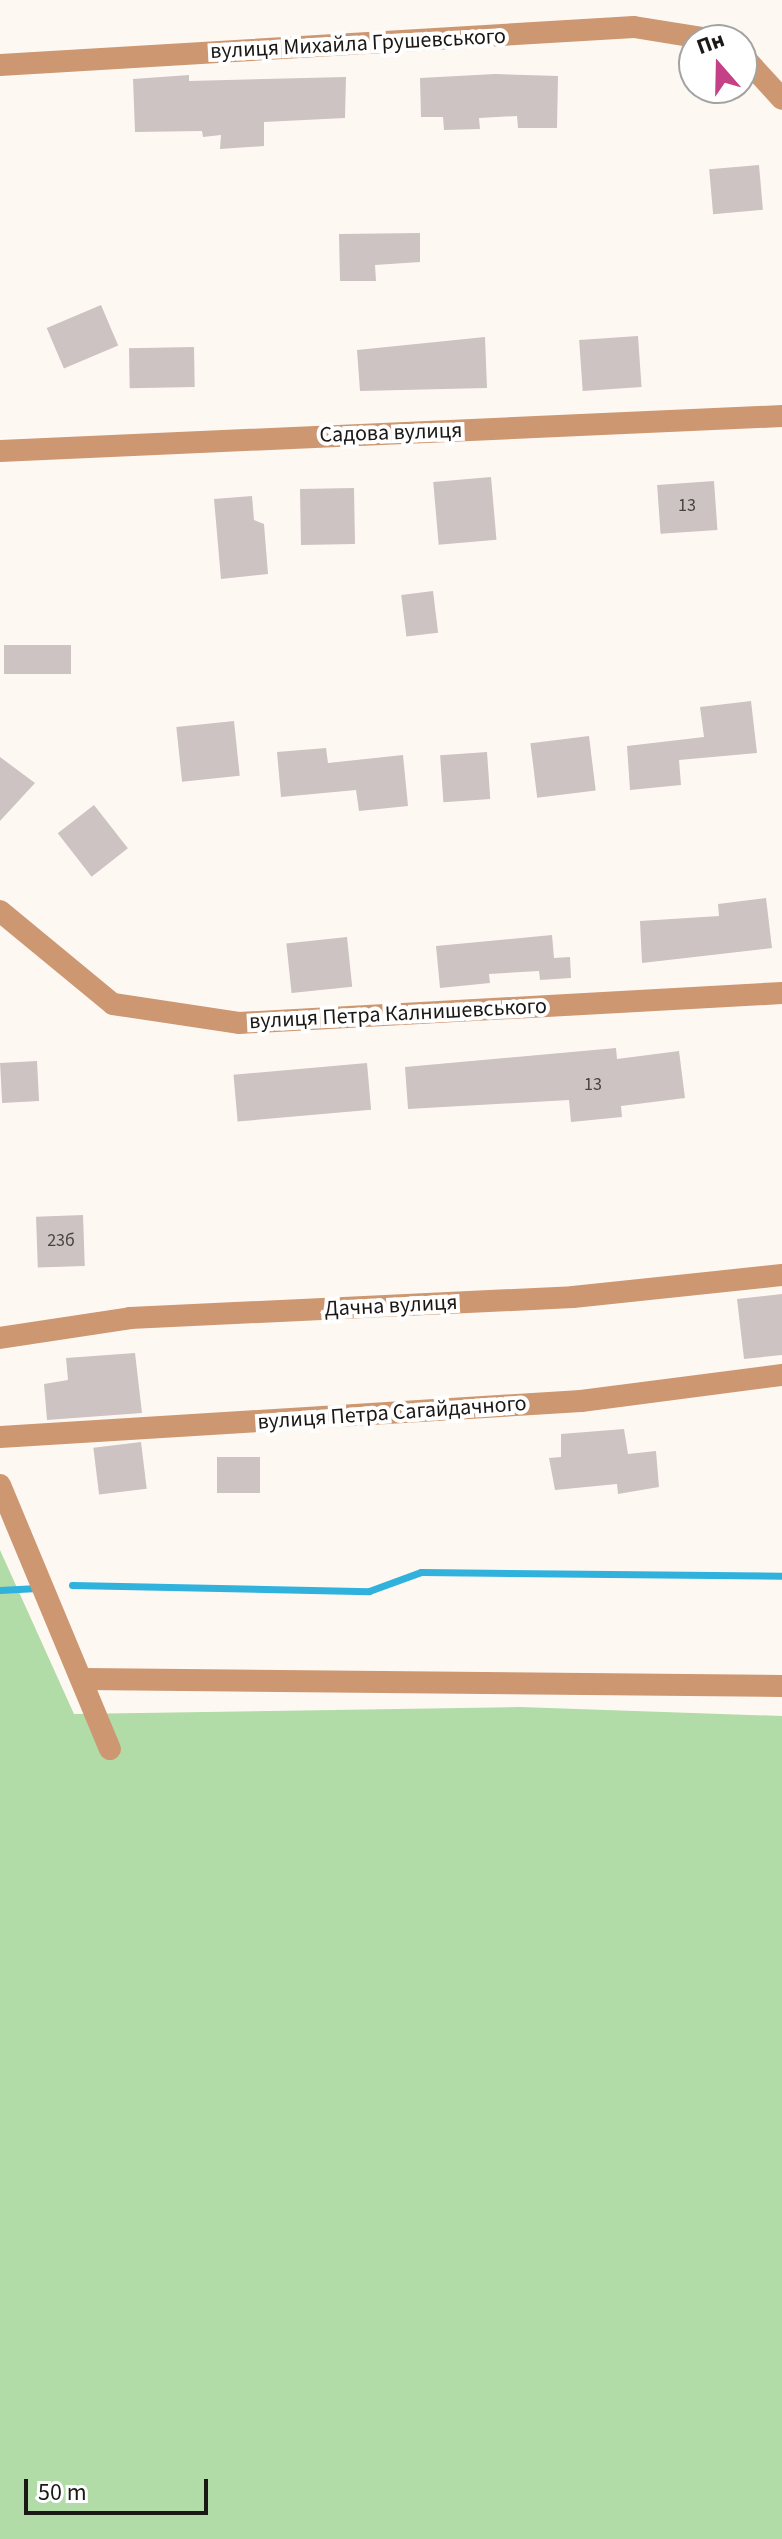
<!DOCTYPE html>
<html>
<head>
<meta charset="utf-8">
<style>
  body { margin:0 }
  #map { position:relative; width:782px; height:2539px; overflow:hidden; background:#fef8f3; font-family:"Source Sans 3",sans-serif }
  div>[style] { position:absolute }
  .green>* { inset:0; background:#b1dba7 }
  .stream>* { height:7px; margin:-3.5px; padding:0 3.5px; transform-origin:3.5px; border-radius:3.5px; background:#30b2dd }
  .building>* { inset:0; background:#cdc3c2; transform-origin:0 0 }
  .minor>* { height:22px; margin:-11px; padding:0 11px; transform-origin:11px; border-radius:11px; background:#cd9772 }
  span { translate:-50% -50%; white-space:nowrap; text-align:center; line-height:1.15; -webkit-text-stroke:8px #fff; paint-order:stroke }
  .number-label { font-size:18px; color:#484341 }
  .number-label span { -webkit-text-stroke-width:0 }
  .street-label { font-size:22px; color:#1b1816 }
  .north { position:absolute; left:678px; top:24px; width:80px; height:80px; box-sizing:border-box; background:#fff; border:2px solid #a4a3a2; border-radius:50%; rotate:340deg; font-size:22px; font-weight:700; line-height:32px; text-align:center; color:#1b1816 }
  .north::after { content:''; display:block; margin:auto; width:28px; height:36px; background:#c54187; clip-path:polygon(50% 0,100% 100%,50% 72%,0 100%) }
  .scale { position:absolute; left:24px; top:2479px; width:184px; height:36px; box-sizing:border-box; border:4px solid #1b1816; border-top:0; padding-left:10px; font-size:24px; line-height:28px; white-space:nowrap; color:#1b1816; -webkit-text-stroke:6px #fff; paint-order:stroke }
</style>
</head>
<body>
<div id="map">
  <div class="green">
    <i style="clip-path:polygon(0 1550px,74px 1714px,520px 1707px,782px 1716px,782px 2539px,0 2539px)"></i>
  </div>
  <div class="stream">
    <i style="left:72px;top:1585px;width:297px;rotate:1.2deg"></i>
    <i style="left:369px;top:1591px;width:55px;rotate:-20.1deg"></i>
    <i style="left:421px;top:1572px;width:361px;rotate:0.6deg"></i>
    <i style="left:0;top:1590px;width:37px;rotate:-3deg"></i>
  </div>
  <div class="building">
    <i style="clip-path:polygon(495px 74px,558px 76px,557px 128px,518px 128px,517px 116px,479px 118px,480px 129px,444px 130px,443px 117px,421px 117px,420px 78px)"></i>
    <i style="clip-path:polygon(189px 75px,189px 81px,346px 77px,345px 118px,264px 122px,264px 146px,220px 149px,221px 135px,203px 137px,202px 131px,135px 132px,133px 79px)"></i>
    <i style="left:759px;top:165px;width:45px;height:50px;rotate:85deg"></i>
    <i style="clip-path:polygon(420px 233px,420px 262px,375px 265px,376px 281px,340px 281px,339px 234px)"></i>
    <i style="left:101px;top:305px;width:44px;height:59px;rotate:67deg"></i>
    <i style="left:638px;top:336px;width:51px;height:59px;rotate:86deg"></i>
    <i style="clip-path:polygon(485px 337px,487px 388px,360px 391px,357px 350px)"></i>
    <i style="left:194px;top:347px;width:40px;height:65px;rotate:89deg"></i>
    <i style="left:491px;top:477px;width:63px;height:58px;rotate:85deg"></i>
    <i style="left:714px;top:481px;width:49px;height:57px;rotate:86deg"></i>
    <i style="left:354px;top:488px;width:56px;height:54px;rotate:89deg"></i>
    <i style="clip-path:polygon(252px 496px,254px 520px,264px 524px,268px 574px,221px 579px,214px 499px)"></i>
    <i style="left:433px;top:591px;width:42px;height:32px;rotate:83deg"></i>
    <i style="left:4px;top:645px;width:67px;height:29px"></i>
    <i style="clip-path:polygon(751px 701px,757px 753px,679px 760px,681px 785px,630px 790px,627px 746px,704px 737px,700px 707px)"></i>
    <i style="left:234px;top:721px;width:55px;height:58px;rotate:84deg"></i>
    <i style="left:589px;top:736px;width:55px;height:59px;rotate:83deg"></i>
    <i style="clip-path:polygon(326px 748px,328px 763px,403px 755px,408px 806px,359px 811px,356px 790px,281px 797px,277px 752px)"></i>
    <i style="left:487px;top:752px;width:47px;height:47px;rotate:86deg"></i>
    <i style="clip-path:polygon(0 757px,35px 783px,0 821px)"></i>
    <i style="left:94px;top:805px;width:55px;height:46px;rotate:52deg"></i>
    <i style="clip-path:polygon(766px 898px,772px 948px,642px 963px,640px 921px,719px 916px,718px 904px)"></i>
    <i style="clip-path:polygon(552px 935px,554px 958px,570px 957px,571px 978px,540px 980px,539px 971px,489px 974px,490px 983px,440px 988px,436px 946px)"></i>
    <i style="left:347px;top:937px;width:50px;height:61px;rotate:84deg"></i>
    <i style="clip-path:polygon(616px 1048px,617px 1059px,679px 1051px,685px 1098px,621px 1106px,622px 1117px,571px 1122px,569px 1100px,408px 1109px,405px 1067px)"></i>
    <i style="left:37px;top:1061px;width:40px;height:37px;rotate:87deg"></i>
    <i style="left:367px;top:1063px;width:47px;height:134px;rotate:85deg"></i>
    <i style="left:83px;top:1215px;width:51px;height:47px;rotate:88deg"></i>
    <i style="clip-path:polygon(782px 1294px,782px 1355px,744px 1359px,737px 1299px)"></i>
    <i style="clip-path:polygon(135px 1353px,142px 1413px,47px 1420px,44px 1384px,68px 1380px,66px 1358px)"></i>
    <i style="clip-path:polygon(624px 1429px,628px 1454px,656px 1451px,659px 1487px,618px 1494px,617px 1484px,555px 1490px,549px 1458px,561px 1457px,561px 1434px)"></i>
    <i style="left:141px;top:1442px;width:47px;height:48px;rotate:83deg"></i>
    <i style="left:217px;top:1457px;width:43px;height:36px"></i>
  </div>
  <div class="minor">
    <i style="left:742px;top:55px;width:59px;rotate:47.7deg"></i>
    <i style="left:0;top:65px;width:635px;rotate:-3.43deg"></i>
    <i style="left:634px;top:27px;width:81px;rotate:9.2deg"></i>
    <i style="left:0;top:451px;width:783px;rotate:-2.56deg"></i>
    <i style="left:0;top:911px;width:146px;rotate:39.5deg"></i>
    <i style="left:113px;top:1004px;width:127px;rotate:8.6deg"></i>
    <i style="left:239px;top:1023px;width:544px;rotate:-3.16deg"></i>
    <i style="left:0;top:1338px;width:132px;rotate:-8.7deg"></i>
    <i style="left:130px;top:1318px;width:443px;rotate:-2.7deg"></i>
    <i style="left:573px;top:1297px;width:210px;rotate:-6deg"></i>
    <i style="left:0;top:1437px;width:582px;rotate:-3.55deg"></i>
    <i style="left:581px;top:1401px;width:203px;rotate:-7.4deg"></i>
    <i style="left:0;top:1485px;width:286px;rotate:67.4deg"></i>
    <i style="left:85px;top:1679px;width:697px;rotate:0.58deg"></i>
  </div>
  <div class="number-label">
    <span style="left:687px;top:506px">13</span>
    <span style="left:593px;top:1085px">13</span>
    <span style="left:61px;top:1241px">23б</span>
  </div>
  <div class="street-label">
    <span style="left:358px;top:44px;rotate:-3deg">вулиця Михайла Грушевського</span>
    <span style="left:391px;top:433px;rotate:-2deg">Садова вулиця</span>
    <span style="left:398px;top:1014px;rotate:-3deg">вулиця Петра Калнишевського</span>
    <span style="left:391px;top:1306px;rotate:-3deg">Дачна вулиця</span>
    <span style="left:392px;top:1413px;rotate:-4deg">вулиця Петра Сагайдачного</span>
  </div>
  <div class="north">Пн</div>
  <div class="scale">50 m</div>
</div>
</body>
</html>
